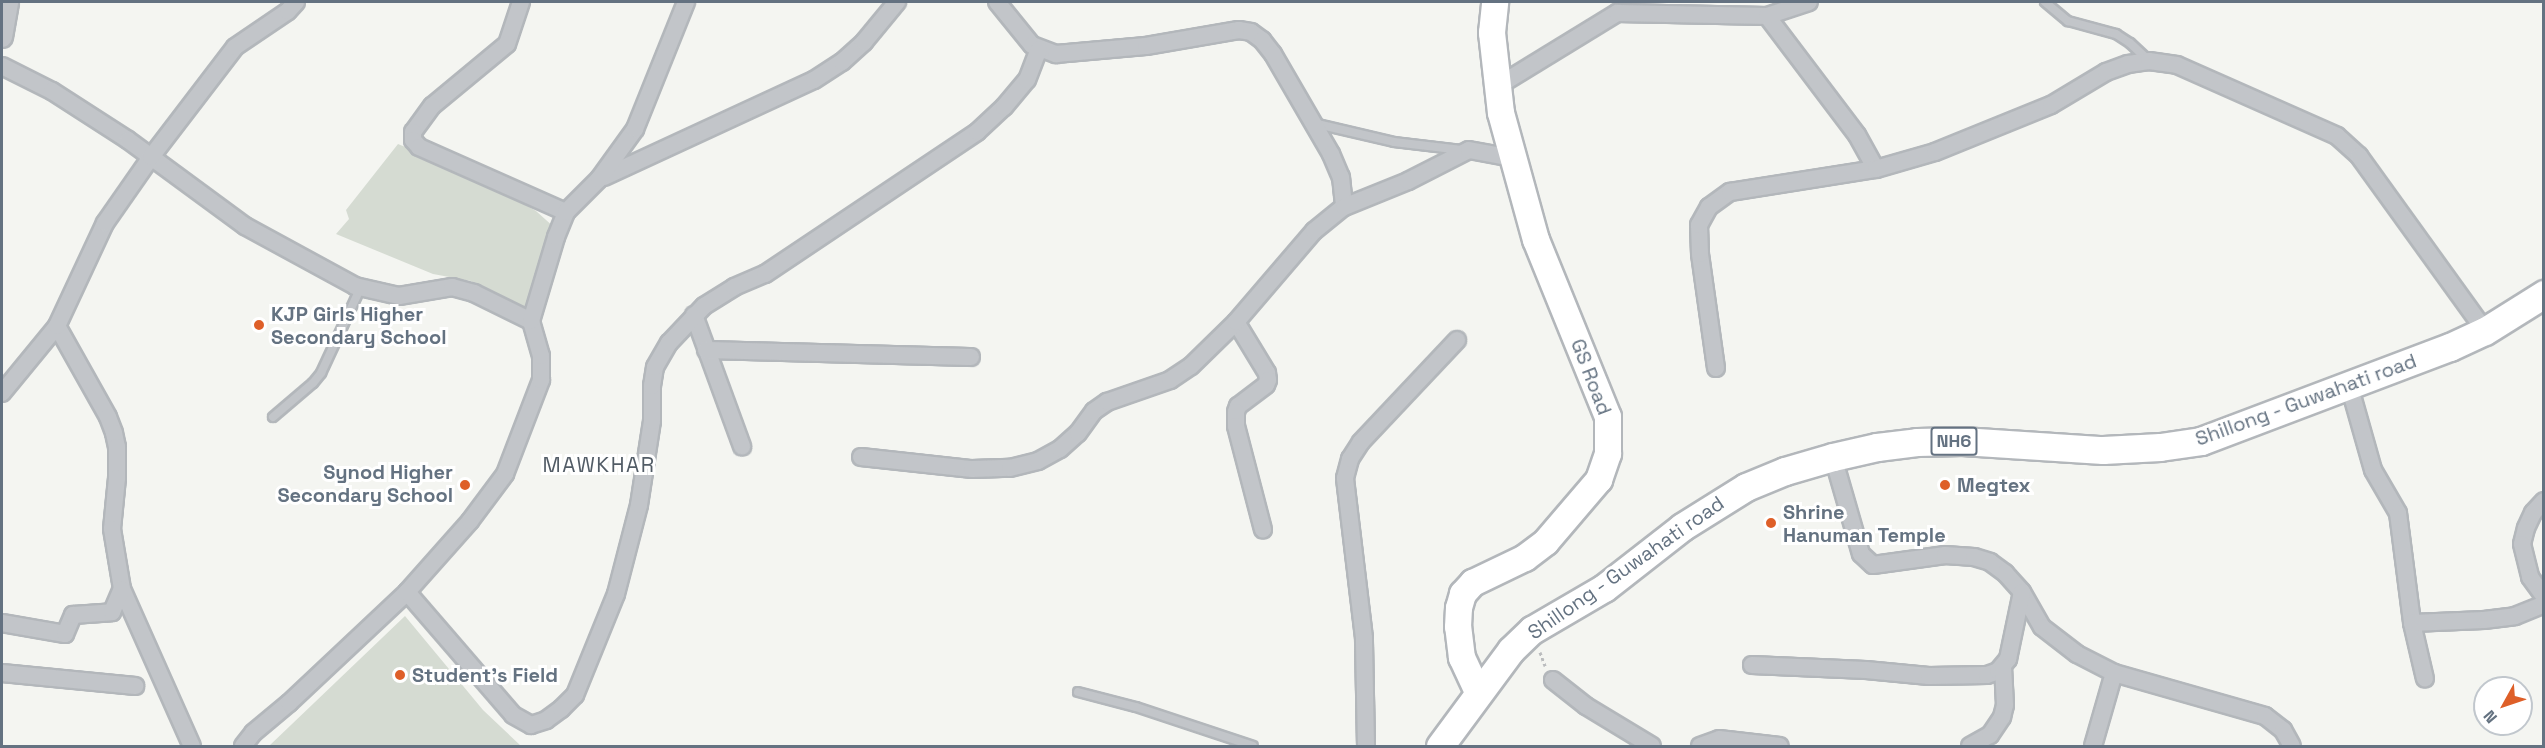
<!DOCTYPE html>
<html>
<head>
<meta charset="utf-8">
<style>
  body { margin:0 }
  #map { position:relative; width:2545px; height:748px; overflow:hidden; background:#f4f5f1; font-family:"Space Grotesk",sans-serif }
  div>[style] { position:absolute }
  .green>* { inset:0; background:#d5dbd2 }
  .path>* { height:3px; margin-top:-1.5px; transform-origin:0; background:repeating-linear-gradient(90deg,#babcbe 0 3px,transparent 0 6px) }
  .roads { filter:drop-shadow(2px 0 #b3b7bb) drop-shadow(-2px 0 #b3b7bb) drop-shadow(0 2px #b3b7bb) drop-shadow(0 -2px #b3b7bb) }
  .service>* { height:8px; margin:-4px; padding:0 4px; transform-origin:4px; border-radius:4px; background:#c2c5c9 }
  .minor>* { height:16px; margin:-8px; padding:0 8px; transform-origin:8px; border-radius:8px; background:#c2c5c9 }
  .tertiary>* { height:20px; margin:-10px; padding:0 10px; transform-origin:10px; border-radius:10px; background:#c2c5c9 }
  .primary>* { height:26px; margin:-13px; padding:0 13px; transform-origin:13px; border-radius:13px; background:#fff }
  .trunk>* { height:27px; margin:-13.5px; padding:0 13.5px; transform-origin:13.5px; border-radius:13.5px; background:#fff }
  .dots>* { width:16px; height:16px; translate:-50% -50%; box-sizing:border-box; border:3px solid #fff; border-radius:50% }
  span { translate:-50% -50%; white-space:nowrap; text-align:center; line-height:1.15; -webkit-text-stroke:6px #fff; paint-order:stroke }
  .shield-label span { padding:2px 4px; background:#fff; border:2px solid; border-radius:4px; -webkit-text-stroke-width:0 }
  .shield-label { font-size:18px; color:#647281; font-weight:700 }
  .poi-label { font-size:20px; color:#647281; font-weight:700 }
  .left { translate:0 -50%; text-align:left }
  .right { translate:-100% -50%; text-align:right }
  .street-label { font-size:20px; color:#647281 }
  .neighbourhood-label { font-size:21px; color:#525c66; letter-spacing:1.5px }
  .frame { position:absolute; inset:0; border:3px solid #647281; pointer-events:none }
  .north { position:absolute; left:2473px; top:676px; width:60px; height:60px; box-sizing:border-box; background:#fff; border:2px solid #c1c7cd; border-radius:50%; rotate:230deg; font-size:16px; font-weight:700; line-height:24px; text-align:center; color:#647281 }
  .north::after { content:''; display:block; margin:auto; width:21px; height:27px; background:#de5f28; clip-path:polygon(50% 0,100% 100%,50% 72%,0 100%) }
</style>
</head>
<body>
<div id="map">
  <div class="green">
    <i style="clip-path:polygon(398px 144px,480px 178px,536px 211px,555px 228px,527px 314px,471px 281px,433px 274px,336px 234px,349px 219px,346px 210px)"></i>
    <i style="clip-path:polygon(405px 616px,483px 710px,521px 746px,269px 746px)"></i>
  </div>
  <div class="path">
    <i style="left:1540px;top:652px;width:15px;rotate:70deg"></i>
  </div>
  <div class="roads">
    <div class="service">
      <i style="left:2045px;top:2px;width:30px;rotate:40deg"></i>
      <i style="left:2068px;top:21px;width:50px;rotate:15.2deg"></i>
      <i style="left:2116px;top:34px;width:17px;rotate:33deg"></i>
      <i style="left:2130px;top:43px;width:26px;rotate:43deg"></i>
      <i style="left:1313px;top:123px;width:83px;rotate:13.2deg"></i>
      <i style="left:1394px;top:142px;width:68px;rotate:6.7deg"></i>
      <i style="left:273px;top:417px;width:52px;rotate:-40.4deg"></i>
      <i style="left:313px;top:383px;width:13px;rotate:-51deg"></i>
      <i style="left:321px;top:373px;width:95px;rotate:-65.1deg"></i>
      <i style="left:1078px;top:692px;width:60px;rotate:14.5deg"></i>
      <i style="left:1136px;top:707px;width:123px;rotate:18.4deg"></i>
    </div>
    <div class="minor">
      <i style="left:521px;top:2px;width:44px;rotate:108.4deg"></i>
      <i style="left:507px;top:44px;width:97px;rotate:140.4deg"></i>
      <i style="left:432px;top:106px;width:32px;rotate:126deg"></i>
      <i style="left:413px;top:132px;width:8px;rotate:90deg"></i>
      <i style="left:413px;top:140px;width:9px;rotate:49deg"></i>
      <i style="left:419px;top:147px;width:161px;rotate:23.9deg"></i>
      <i style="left:997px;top:2px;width:55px;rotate:50.9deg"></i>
      <i style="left:1032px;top:45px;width:26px;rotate:21deg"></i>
      <i style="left:1056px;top:54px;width:90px;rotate:-5.1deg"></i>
      <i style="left:1146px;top:46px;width:94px;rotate:-9.8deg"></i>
      <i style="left:1239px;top:30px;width:12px;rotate:9deg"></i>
      <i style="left:1251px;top:32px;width:14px;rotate:36deg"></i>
      <i style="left:1262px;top:40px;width:18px;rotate:52deg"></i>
      <i style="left:1273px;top:54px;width:116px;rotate:59.9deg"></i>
      <i style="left:1331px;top:154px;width:25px;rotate:67deg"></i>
      <i style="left:1341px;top:177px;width:30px;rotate:84deg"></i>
      <i style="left:1767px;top:16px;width:149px;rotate:52.9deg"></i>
      <i style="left:1857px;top:135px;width:39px;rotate:61deg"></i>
      <i style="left:2px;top:66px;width:56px;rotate:26.6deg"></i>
      <i style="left:52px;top:91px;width:90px;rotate:32.8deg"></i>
      <i style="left:128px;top:140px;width:145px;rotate:36.3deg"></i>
      <i style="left:245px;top:226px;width:125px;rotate:28.6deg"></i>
      <i style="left:355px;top:286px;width:45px;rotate:12.8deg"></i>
      <i style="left:399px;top:296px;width:54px;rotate:-9.6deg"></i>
      <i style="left:452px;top:287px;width:23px;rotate:15deg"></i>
      <i style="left:474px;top:293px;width:64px;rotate:26.2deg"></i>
      <i style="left:1498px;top:86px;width:140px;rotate:-31.5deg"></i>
      <i style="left:1617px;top:13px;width:150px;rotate:1.1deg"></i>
      <i style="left:1767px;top:16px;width:44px;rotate:-18.4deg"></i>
      <i style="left:604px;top:177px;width:231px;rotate:-24.8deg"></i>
      <i style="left:814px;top:80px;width:33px;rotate:-33deg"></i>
      <i style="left:842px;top:62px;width:30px;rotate:-42deg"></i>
      <i style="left:864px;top:42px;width:52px;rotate:-50.5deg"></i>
      <i style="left:694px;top:315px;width:140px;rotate:69.9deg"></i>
      <i style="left:1236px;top:322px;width:60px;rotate:58.7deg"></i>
      <i style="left:1267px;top:373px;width:7px;rotate:82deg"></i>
      <i style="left:1268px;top:380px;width:5px;rotate:112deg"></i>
      <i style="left:1266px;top:385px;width:35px;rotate:143deg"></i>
      <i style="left:1238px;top:406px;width:6px;rotate:108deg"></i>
      <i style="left:1236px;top:412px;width:14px;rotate:90deg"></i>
      <i style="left:1236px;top:426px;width:107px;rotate:75.4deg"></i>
      <i style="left:57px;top:326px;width:104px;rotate:60.7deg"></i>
      <i style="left:108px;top:417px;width:17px;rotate:69deg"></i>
      <i style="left:114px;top:433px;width:14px;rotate:78deg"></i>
      <i style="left:117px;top:447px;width:31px;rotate:90deg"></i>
      <i style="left:117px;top:478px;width:51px;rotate:95.6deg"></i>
      <i style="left:112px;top:529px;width:61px;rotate:80.5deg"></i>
      <i style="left:122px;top:589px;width:172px;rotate:66deg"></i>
      <i style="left:706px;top:350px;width:265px;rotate:1.5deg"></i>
      <i style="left:1716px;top:368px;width:115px;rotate:-98deg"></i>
      <i style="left:1700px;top:254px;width:29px;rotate:-92deg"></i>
      <i style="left:1699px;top:225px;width:21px;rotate:-61deg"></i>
      <i style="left:1709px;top:207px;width:26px;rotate:-36deg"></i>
      <i style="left:1730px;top:192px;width:148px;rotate:-9deg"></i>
      <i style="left:1876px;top:169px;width:61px;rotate:-16.1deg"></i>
      <i style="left:1935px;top:152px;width:125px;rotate:-22.1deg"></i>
      <i style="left:2051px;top:105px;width:64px;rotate:-31deg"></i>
      <i style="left:2106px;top:72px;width:23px;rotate:-20deg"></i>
      <i style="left:2128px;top:64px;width:21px;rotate:-8deg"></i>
      <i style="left:2149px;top:61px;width:28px;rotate:8deg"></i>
      <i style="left:2177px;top:65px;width:175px;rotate:23.9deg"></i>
      <i style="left:2337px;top:136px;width:30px;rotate:42deg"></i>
      <i style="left:2359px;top:156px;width:216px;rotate:54.2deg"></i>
      <i style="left:2349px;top:385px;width:88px;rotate:74.2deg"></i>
      <i style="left:2373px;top:470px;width:50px;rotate:59.8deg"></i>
      <i style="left:2398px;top:513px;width:111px;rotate:82.7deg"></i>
      <i style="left:2412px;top:623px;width:57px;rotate:76.9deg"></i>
      <i style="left:2px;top:393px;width:87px;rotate:-50.6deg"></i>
      <i style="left:57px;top:326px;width:114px;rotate:-65deg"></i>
      <i style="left:105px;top:223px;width:80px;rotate:-55.1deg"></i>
      <i style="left:151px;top:157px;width:138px;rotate:-52.6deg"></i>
      <i style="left:235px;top:47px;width:64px;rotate:-34.2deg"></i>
      <i style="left:288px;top:11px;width:12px;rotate:-48deg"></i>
      <i style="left:861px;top:457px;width:112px;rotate:6.2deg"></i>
      <i style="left:972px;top:469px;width:38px;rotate:-2deg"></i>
      <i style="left:1010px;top:468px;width:29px;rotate:-14deg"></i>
      <i style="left:1038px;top:461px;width:25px;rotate:-29deg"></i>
      <i style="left:1060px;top:449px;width:24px;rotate:-42deg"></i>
      <i style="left:1078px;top:433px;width:27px;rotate:-54deg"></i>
      <i style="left:1094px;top:411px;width:16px;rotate:-35deg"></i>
      <i style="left:1107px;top:402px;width:67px;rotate:-19.2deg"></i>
      <i style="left:1170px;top:380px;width:25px;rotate:-34deg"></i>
      <i style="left:1191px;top:366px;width:63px;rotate:-44.4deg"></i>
      <i style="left:1236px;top:322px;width:120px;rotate:-49.4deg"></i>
      <i style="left:1314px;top:231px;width:38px;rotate:-39deg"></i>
      <i style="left:1344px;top:207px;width:69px;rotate:-22.1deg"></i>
      <i style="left:1408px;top:181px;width:68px;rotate:-26.9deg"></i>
      <i style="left:1469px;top:150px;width:45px;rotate:10.3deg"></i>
      <i style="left:1833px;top:457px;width:101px;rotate:73.9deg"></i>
      <i style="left:1861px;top:554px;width:16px;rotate:43deg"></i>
      <i style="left:1873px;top:565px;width:73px;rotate:-7.9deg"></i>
      <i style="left:1945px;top:555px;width:29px;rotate:4deg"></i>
      <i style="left:1974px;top:557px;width:17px;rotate:17deg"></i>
      <i style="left:1990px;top:562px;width:19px;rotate:36deg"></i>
      <i style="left:2005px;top:573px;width:25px;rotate:48deg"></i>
      <i style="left:2022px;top:592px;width:40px;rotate:60.3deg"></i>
      <i style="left:2042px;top:627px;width:44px;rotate:37.6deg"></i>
      <i style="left:2077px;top:654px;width:42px;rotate:27.2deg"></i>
      <i style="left:2114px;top:673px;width:157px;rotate:15.9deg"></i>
      <i style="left:2265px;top:716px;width:23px;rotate:38deg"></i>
      <i style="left:2283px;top:730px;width:18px;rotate:61deg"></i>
      <i style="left:2544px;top:501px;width:16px;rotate:133deg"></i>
      <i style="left:2533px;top:513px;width:17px;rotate:115deg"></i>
      <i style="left:2526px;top:528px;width:16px;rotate:104deg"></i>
      <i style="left:2522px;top:544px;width:34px;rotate:76deg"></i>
      <i style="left:2530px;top:577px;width:24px;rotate:54deg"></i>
      <i style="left:407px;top:592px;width:162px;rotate:49.2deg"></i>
      <i style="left:513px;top:715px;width:21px;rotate:29deg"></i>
      <i style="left:531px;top:725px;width:16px;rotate:-18deg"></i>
      <i style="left:546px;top:720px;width:19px;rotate:-36deg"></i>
      <i style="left:561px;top:709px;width:20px;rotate:-45deg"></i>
      <i style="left:575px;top:695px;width:109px;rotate:-67.9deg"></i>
      <i style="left:616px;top:594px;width:92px;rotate:-75.5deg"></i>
      <i style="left:639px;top:505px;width:85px;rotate:-81.2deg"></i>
      <i style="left:652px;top:421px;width:35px;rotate:-90deg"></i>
      <i style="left:652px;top:386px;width:19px;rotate:-81deg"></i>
      <i style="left:655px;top:367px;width:28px;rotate:-60deg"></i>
      <i style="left:669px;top:343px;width:51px;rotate:-46.6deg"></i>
      <i style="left:704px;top:306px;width:36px;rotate:-32deg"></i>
      <i style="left:734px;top:287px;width:34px;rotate:-23deg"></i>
      <i style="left:765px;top:274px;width:255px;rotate:-33.8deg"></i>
      <i style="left:977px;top:132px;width:37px;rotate:-43deg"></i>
      <i style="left:1004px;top:107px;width:35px;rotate:-50deg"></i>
      <i style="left:1027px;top:80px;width:33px;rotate:-69deg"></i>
      <i style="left:2px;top:623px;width:64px;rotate:9.9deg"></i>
      <i style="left:65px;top:634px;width:21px;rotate:-67deg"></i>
      <i style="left:73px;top:615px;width:39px;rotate:-4deg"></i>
      <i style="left:112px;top:612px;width:25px;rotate:-67deg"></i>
      <i style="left:2412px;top:623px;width:72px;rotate:-2.4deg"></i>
      <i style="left:2484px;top:620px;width:31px;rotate:-7deg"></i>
      <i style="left:2515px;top:616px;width:31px;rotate:-22deg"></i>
      <i style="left:1752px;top:665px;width:114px;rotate:2.5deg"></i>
      <i style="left:1866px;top:670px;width:63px;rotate:5.4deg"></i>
      <i style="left:1929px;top:676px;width:58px;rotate:-1deg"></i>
      <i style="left:1987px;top:675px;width:12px;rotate:-20deg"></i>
      <i style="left:1998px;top:671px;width:16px;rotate:-50deg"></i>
      <i style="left:2008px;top:659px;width:68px;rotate:-78.2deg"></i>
      <i style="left:2px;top:673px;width:134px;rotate:5.6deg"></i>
      <i style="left:1553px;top:680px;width:42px;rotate:38.2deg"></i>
      <i style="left:1586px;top:706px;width:77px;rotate:31.2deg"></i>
      <i style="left:243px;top:746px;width:16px;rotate:-52deg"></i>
      <i style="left:253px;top:733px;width:47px;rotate:-39.8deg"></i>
      <i style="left:289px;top:703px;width:162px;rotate:-43.2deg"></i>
      <i style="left:407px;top:592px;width:95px;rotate:-48.4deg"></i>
      <i style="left:470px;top:521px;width:59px;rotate:-53.3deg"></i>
      <i style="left:505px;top:474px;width:101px;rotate:-69deg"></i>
      <i style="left:541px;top:380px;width:24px;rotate:-90deg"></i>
      <i style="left:541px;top:356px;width:36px;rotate:-106deg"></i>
      <i style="left:531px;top:321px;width:88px;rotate:-73.4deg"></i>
      <i style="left:556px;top:237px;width:27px;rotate:-68deg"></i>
      <i style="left:566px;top:212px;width:47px;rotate:-45deg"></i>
      <i style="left:599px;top:179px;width:62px;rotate:-54.2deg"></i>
      <i style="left:635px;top:129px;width:137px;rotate:-68.1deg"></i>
      <i style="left:1366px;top:746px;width:108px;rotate:-91.1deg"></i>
      <i style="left:1364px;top:638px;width:161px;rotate:-96.8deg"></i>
      <i style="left:1345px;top:478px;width:20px;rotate:-75deg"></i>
      <i style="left:1350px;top:459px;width:20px;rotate:-57deg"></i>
      <i style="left:1361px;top:442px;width:140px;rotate:-46.7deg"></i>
      <i style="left:1700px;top:746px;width:20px;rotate:-20deg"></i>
      <i style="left:1719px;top:739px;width:61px;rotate:6.5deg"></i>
      <i style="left:1970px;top:746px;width:23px;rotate:-29deg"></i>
      <i style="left:1990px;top:735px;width:22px;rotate:-56deg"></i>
      <i style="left:2002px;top:717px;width:12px;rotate:-76deg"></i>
      <i style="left:2005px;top:705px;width:38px;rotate:-93deg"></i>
      <i style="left:2093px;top:746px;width:76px;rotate:-74deg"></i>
    </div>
    <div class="tertiary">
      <i style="left:2px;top:37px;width:36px;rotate:-80deg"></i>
    </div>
    <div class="primary">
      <i style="left:1478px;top:692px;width:38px;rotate:-115deg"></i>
      <i style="left:1462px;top:658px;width:31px;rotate:-97deg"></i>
      <i style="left:1458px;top:627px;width:19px;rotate:-87deg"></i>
      <i style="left:1459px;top:608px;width:15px;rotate:-74deg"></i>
      <i style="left:1463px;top:594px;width:15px;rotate:-48deg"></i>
      <i style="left:1473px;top:583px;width:58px;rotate:-25.7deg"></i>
      <i style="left:1525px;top:558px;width:26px;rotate:-37deg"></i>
      <i style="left:1546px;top:542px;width:82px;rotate:-49.5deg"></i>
      <i style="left:1599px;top:480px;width:28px;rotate:-71deg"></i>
      <i style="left:1608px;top:454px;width:37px;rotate:-90deg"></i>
      <i style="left:1608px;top:417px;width:191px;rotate:-112.1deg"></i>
      <i style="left:1536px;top:240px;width:132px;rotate:-105.4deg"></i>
      <i style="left:1501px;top:113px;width:81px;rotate:-96.4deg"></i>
      <i style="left:1492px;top:33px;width:31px;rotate:-84deg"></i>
    </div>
    <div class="trunk">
      <i style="left:1440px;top:746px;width:119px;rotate:-53.5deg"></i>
      <i style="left:1511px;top:650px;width:29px;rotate:-44deg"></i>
      <i style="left:1532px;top:630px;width:83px;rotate:-30.3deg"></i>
      <i style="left:1604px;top:588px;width:99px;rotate:-38deg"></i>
      <i style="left:1682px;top:527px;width:75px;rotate:-32deg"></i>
      <i style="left:1746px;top:487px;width:42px;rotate:-22.3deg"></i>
      <i style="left:1785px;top:471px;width:50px;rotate:-16.3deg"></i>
      <i style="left:1833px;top:457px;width:45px;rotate:-12.8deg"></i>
      <i style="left:1877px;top:447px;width:40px;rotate:-7.1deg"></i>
      <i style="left:1917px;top:442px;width:45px;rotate:-1.3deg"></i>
      <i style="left:1962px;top:441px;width:141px;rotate:3.7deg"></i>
      <i style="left:2103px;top:450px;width:57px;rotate:-3deg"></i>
      <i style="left:2160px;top:447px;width:41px;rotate:-8.3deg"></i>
      <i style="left:2201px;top:441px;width:266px;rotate:-20.7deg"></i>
      <i style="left:2450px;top:347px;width:38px;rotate:-25deg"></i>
      <i style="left:2485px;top:331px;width:70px;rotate:-32.1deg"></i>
    </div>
  </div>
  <div class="dots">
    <i style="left:259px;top:325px;background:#de5f28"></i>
    <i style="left:465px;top:485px;background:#de5f28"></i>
    <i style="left:1945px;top:485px;background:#de5f28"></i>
    <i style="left:1771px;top:523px;background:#de5f28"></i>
    <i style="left:400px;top:675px;background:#de5f28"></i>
  </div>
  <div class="shield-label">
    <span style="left:1954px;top:441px">NH6</span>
  </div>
  <div class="poi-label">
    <span class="left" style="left:271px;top:326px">KJP Girls Higher<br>Secondary School</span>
    <span class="right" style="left:453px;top:484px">Synod Higher<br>Secondary School</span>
    <span class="left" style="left:1957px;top:485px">Megtex</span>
    <span class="left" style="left:1783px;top:524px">Shrine<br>Hanuman Temple</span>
    <span class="left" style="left:412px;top:675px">Student's Field</span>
  </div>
  <div class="street-label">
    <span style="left:1591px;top:377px;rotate:69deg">GS Road</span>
    <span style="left:2306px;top:400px;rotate:-20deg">Shillong - Guwahati road</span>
    <span style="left:1626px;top:568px;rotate:-35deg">Shillong - Guwahati road</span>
  </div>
  <div class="neighbourhood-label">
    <span style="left:599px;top:465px">MAWKHAR</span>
  </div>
  <div class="frame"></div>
  <div class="north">N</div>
</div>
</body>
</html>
